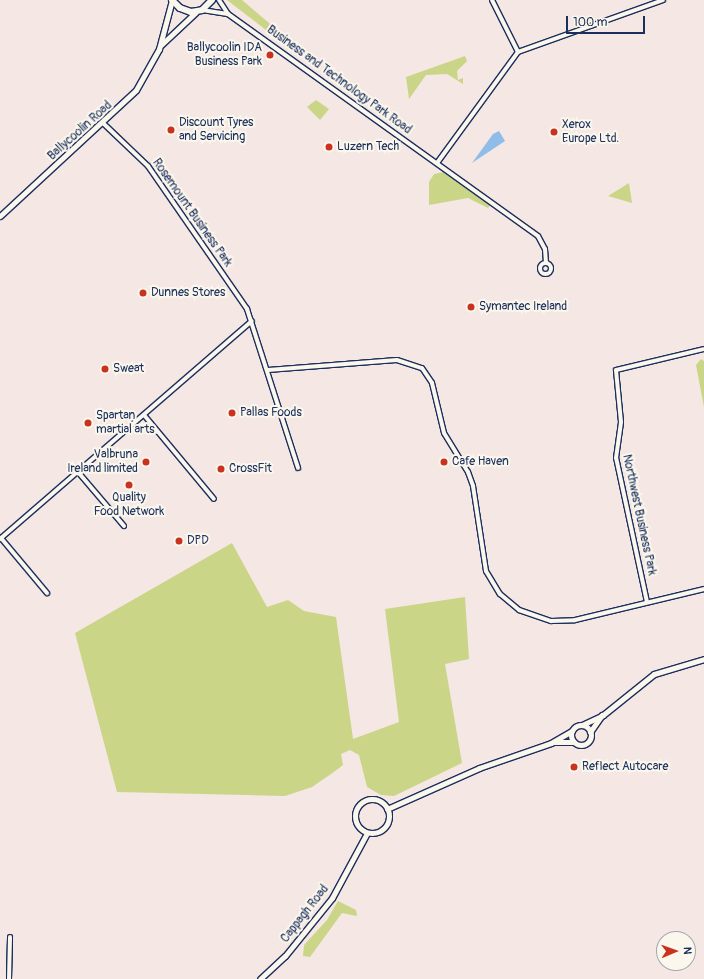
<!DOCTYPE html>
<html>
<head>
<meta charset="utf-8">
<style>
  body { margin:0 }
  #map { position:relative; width:704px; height:979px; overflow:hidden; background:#f5e7e3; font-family:Pangolin,sans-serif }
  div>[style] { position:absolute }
  .green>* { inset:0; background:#cad588 }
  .water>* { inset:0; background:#8fbce9 }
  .roads { filter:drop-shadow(1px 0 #1b2f5e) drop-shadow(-1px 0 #1b2f5e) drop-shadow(0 1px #1b2f5e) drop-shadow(0 -1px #1b2f5e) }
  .minor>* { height:4px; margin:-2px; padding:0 2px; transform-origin:2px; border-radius:2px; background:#fbf7ec }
  .minor>.ring { margin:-2px; padding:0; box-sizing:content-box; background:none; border:4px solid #fbf7ec; border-radius:50% }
  .tertiary>* { height:5px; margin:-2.5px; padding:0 2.5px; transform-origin:2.5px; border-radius:2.5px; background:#fbf7ec }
  .tertiary>.ring { margin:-2.5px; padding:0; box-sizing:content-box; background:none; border:5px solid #fbf7ec; border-radius:50% }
  .secondary>* { height:6px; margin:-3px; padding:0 3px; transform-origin:3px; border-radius:3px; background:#fbf7ec }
  .dots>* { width:11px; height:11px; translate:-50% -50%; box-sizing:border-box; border:2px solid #fbf7ec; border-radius:50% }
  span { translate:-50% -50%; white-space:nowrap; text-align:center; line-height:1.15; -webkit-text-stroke:4px #fbf7ec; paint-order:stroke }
  .poi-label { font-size:12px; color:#1b2f5e }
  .right { translate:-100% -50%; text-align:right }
  .left { translate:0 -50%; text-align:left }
  .street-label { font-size:12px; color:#1b2f5e }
  .north { position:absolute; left:656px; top:931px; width:40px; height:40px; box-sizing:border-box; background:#fbf7ec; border:1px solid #a1a7b3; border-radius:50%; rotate:88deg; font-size:11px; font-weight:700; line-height:16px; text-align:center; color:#1b2f5e }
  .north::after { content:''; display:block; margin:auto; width:14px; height:18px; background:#c8321e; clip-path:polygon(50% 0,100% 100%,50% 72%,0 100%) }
  .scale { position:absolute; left:566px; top:16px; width:79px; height:18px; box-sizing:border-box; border:2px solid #1b2f5e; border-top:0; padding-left:5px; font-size:12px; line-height:14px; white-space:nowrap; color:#1b2f5e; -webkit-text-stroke:3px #fbf7ec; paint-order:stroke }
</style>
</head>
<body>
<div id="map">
  <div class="green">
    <i style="clip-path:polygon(227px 0,242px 0,282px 34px,275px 37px)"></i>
    <i style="clip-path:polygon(465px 56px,467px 61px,457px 71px,458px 80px,463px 78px,463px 84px,447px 74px,426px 75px,409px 99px,406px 77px)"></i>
    <i style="clip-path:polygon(316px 100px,329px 109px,320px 120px,307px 107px)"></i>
    <i style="clip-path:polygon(444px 172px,469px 190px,490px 205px,488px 208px,468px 198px,429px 205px,429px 182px,434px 174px)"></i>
    <i style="clip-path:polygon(629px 183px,632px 203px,608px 196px)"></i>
    <i style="clip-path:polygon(701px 359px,704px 361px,704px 407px,696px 365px)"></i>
    <i style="clip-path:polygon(232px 543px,267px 607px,288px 600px,304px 611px,336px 617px,353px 739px,399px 722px,385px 609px,465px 597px,469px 659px,445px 664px,462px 763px,394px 796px,381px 795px,367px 787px,359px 755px,350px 750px,341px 754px,343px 765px,331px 774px,312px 787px,285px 796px,117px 792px,75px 633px)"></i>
    <i style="clip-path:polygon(338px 901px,356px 910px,357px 916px,342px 913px,310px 957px,303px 956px,304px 945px,327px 920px)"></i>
  </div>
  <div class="water">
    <i style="clip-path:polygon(499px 131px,505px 141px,472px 163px,493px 134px)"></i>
  </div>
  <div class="roads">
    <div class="minor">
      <i style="left:219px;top:0;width:17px;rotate:57deg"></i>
      <i style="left:228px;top:14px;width:381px;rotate:35.6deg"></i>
      <i style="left:538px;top:236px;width:15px;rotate:62deg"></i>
      <i style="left:545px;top:249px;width:13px;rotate:86deg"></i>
      <i style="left:492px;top:0;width:58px;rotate:63.4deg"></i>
      <i style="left:202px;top:10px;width:26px;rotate:9deg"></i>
      <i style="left:104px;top:124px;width:61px;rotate:43.7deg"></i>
      <i style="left:148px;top:166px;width:174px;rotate:55.3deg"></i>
      <i style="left:247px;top:309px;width:167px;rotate:72.2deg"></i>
      <i style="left:437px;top:163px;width:137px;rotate:-53.9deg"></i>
      <i style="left:518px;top:52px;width:154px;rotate:-19.7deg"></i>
      <i class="ring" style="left:539.5px;top:262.5px;width:7px;height:7px"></i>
      <i style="left:268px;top:370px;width:129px;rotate:-4.4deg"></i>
      <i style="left:397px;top:360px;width:26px;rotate:18deg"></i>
      <i style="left:422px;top:368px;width:18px;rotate:56deg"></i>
      <i style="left:432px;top:383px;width:51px;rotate:76.5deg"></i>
      <i style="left:444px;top:433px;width:46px;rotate:58.4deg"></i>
      <i style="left:468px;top:472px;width:15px;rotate:70deg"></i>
      <i style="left:473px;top:486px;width:86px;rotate:81.3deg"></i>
      <i style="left:486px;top:571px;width:27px;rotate:59deg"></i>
      <i style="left:500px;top:594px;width:25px;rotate:40deg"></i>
      <i style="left:519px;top:610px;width:34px;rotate:19deg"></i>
      <i style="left:551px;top:621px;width:24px;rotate:-2deg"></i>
      <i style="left:575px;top:620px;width:133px;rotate:-13.5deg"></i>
      <i style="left:144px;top:415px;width:109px;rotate:50.2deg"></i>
      <i style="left:78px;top:472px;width:71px;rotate:49.6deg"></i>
      <i style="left:1px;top:538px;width:72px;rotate:50.1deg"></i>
      <i style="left:0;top:539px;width:333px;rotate:-40.9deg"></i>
      <i style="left:647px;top:602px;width:147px;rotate:-102.1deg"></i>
      <i style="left:616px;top:458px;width:36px;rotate:-82deg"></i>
      <i style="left:621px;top:422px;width:52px;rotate:-95.5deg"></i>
      <i style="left:616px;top:370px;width:90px;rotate:-13.4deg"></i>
      <i style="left:9px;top:979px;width:42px;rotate:-88.6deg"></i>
    </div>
    <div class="tertiary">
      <i style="left:161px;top:45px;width:48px;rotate:-43.3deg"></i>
      <i style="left:0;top:216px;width:185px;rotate:-42.8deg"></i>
      <i style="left:136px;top:90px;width:47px;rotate:-60.7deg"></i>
      <i style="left:159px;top:49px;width:51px;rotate:-75.1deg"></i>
      <i style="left:582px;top:725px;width:23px;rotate:-25deg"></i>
      <i style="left:603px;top:715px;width:65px;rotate:-38.8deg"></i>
      <i style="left:654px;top:674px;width:52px;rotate:-16.7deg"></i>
      <i class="ring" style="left:571px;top:725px;width:15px;height:15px"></i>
      <i style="left:590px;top:732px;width:21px;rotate:-55deg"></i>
      <i style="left:554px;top:742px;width:20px"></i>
      <i class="ring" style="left:355px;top:799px;width:29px;height:29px"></i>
      <i style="left:387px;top:809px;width:101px;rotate:-24deg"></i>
      <i style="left:479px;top:768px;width:76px;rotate:-19.1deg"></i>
      <i style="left:551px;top:743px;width:24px;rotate:-30deg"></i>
      <i style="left:260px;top:979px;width:34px;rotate:-43deg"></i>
      <i style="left:285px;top:956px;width:75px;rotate:-51deg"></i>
      <i style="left:332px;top:898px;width:74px;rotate:-61.7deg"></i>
    </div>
    <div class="secondary">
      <i style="left:172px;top:0;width:11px;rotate:45deg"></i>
      <i style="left:180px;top:8px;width:12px;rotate:20deg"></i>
      <i style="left:191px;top:12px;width:11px;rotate:-10deg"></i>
      <i style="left:202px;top:10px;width:14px;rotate:-45deg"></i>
    </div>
  </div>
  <div class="dots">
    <i style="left:270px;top:55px;background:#c8321e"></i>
    <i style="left:171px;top:130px;background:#c8321e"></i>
    <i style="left:554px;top:132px;background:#c8321e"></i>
    <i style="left:329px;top:147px;background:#c8321e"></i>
    <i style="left:143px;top:293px;background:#c8321e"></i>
    <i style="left:471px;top:307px;background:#c8321e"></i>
    <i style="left:105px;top:369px;background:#c8321e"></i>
    <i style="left:232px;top:413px;background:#c8321e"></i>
    <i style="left:88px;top:423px;background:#c8321e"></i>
    <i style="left:146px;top:462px;background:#c8321e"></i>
    <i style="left:444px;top:462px;background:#c8321e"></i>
    <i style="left:221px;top:469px;background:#c8321e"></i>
    <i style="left:129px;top:485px;background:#c8321e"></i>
    <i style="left:179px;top:541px;background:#c8321e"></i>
    <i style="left:574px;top:767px;background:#c8321e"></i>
  </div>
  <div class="poi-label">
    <span class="right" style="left:262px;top:55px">Ballycoolin IDA<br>Business Park</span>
    <span class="left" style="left:179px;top:130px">Discount Tyres<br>and Servicing</span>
    <span class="left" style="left:562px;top:132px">Xerox<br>Europe Ltd.</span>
    <span class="left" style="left:337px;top:147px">Luzern Tech</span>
    <span class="left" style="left:151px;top:293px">Dunnes Stores</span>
    <span class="left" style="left:479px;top:307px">Symantec Ireland</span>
    <span class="left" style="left:113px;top:369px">Sweat</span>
    <span class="left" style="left:240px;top:413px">Pallas Foods</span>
    <span class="left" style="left:96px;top:423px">Spartan<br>martial arts</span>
    <span class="right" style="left:138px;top:462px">Valbruna<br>Ireland limited</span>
    <span class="left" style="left:452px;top:462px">Cafe Haven</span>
    <span class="left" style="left:229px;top:469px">CrossFit</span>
    <span style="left:129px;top:505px">Quality<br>Food Network</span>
    <span class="left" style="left:187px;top:541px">DPD</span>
    <span class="left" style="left:582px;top:767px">Reflect Autocare</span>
  </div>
  <div class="street-label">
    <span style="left:339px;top:80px;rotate:36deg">Business and Technology Park Road</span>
    <span style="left:80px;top:131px;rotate:-42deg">Ballycoolin Road</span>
    <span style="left:192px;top:213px;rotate:55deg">Rosemount Business Park</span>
    <span style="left:639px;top:515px;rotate:78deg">Northwest Business Park</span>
    <span style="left:305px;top:914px;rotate:-52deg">Cappagh Road</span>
  </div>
  <div class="north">N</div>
  <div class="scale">100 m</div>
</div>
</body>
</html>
